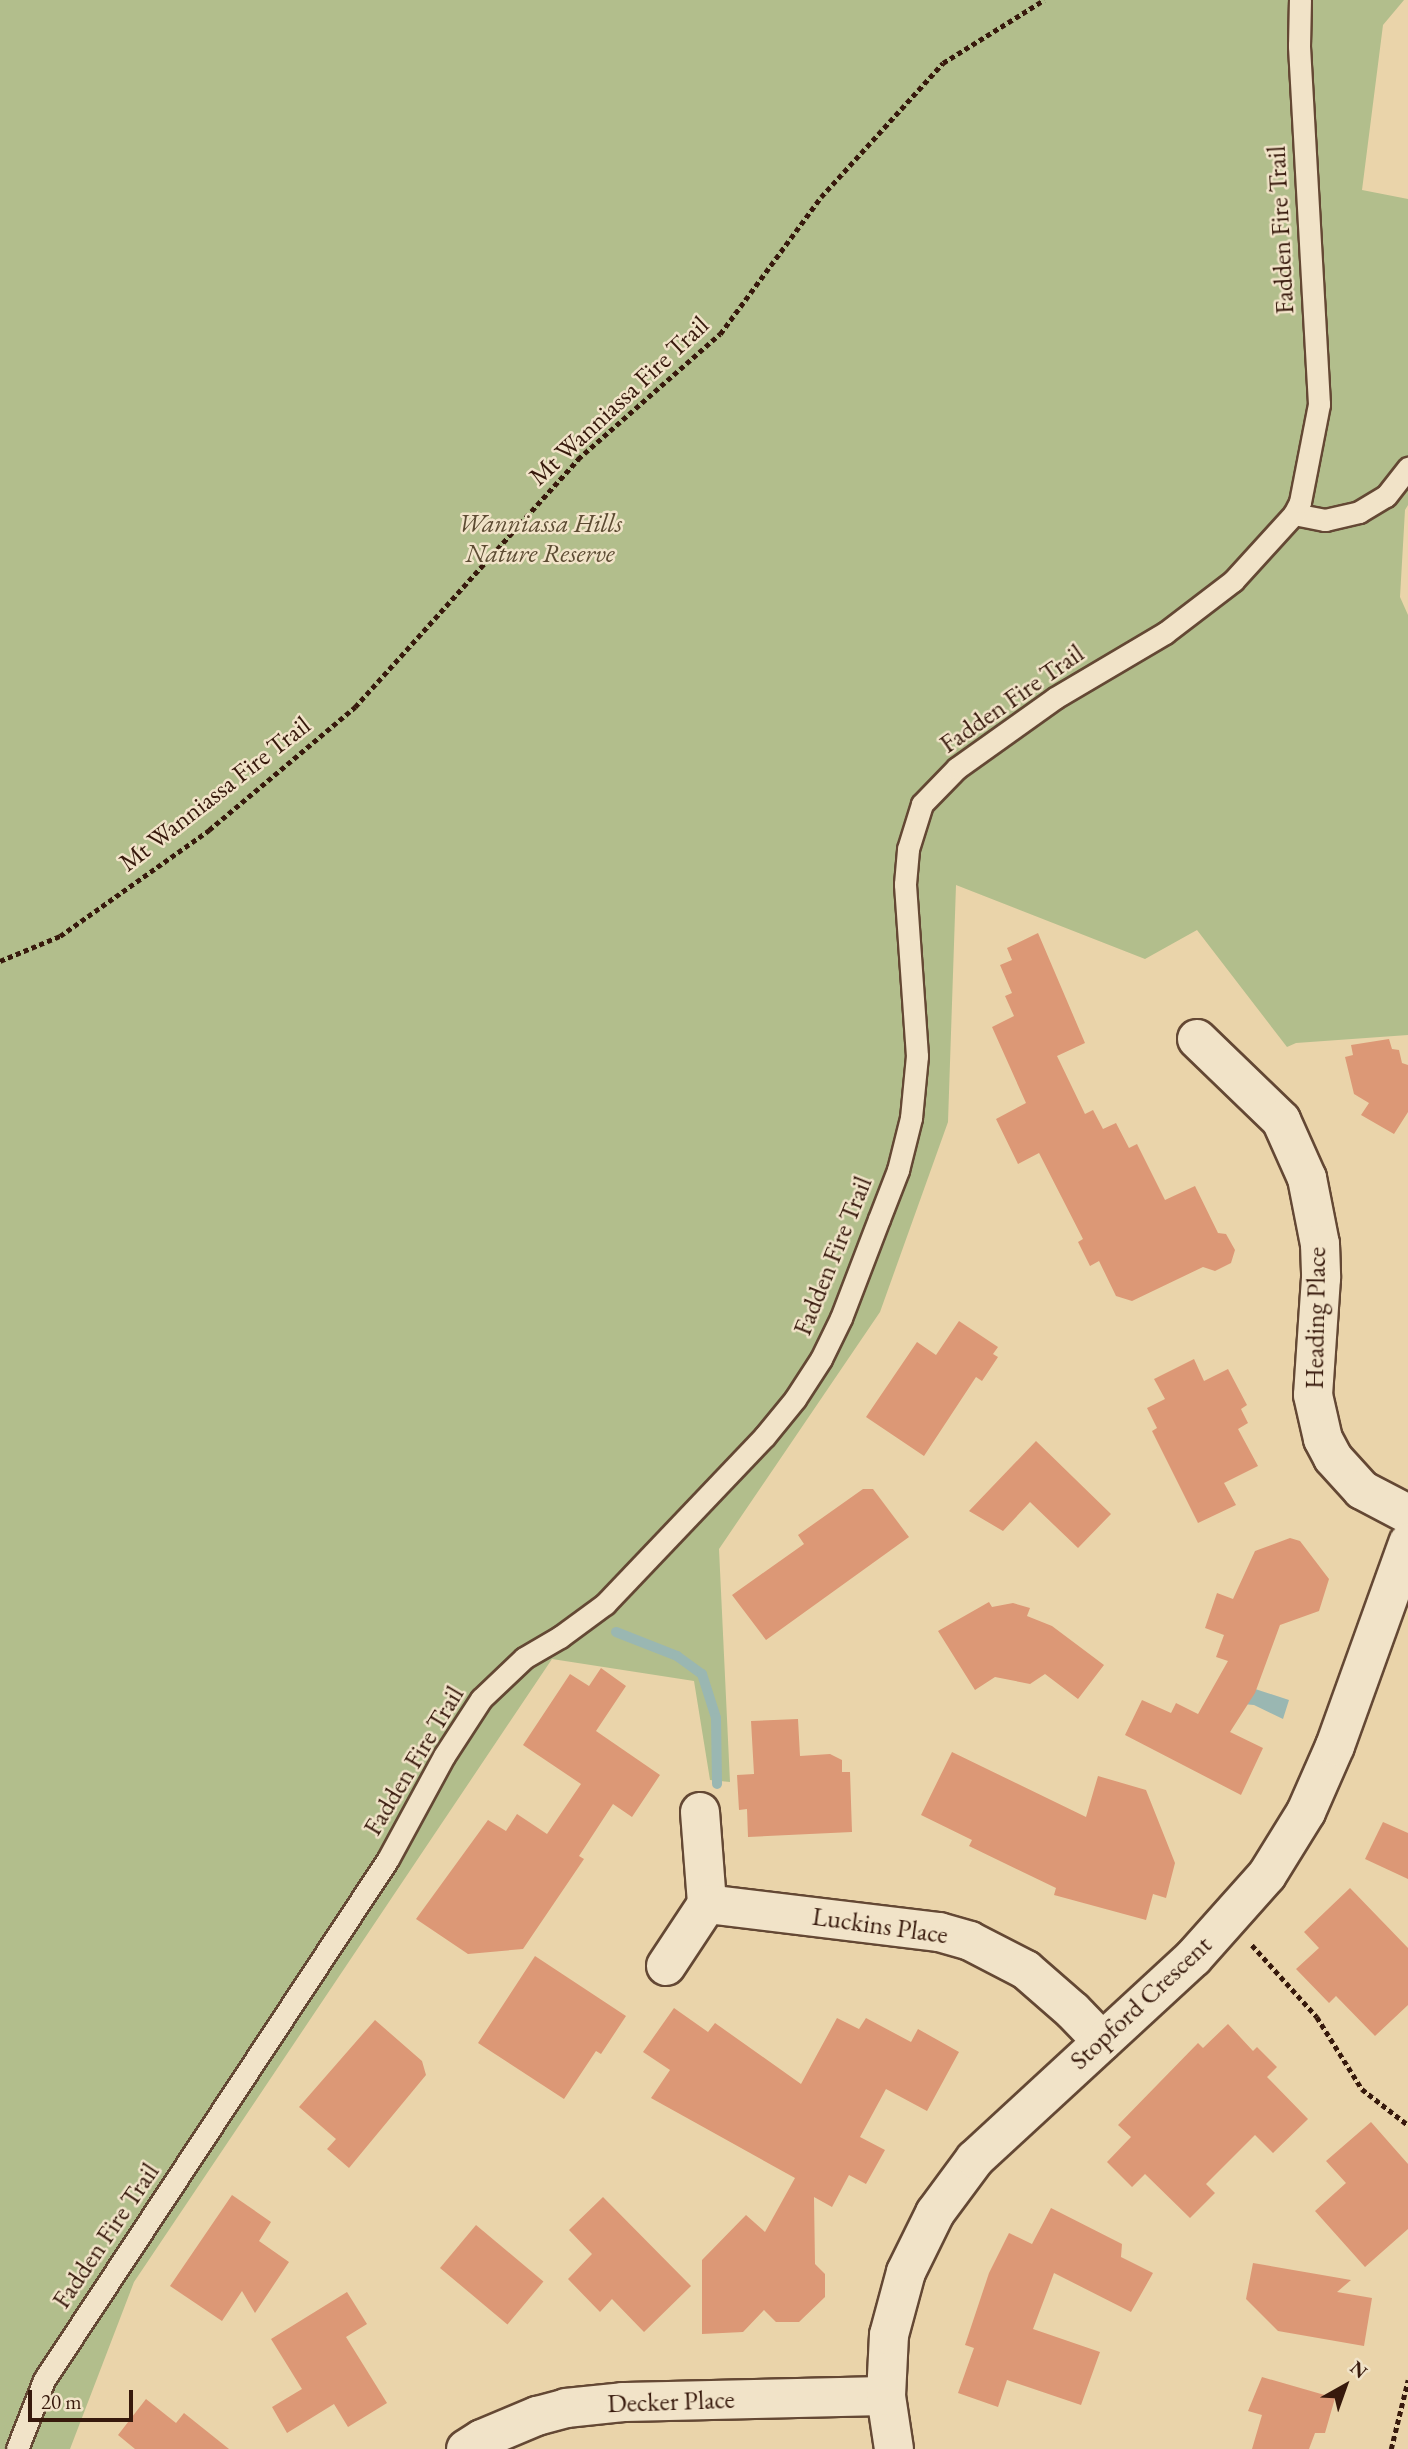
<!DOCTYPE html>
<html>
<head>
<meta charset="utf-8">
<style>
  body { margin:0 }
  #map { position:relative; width:1408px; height:2449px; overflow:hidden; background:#ead4aa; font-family:"EB Garamond",serif }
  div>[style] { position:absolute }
  .green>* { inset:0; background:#b2be8c }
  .water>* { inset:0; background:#9ab7b2 }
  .stream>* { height:10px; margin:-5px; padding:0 5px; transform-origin:5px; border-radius:5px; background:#9ab7b2 }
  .building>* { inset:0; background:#dc9876; transform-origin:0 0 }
  .path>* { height:4.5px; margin-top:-2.25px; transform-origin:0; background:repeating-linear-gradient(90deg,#37190c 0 5px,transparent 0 8.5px) }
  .roads { filter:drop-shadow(2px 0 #644834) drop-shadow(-2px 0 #644834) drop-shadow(0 2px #644834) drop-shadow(0 -2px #644834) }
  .lane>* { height:21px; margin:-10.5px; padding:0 10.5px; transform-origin:10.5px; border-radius:10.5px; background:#f1e3c8 }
  .street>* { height:38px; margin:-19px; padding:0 19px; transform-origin:19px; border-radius:19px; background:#f1e3c8 }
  span { translate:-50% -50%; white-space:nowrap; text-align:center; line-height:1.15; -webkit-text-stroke:5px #f1e3c8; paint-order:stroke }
  .street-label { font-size:26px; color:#37190c }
  .park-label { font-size:26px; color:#5c4b32; font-style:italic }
  .north { position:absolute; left:1310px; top:2351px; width:70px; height:70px; -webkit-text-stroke:5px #f1e3c8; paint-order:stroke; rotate:40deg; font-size:19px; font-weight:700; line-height:28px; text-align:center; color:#37190c }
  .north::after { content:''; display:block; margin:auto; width:24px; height:32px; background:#37190c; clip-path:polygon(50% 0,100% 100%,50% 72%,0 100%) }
  .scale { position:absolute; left:28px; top:2390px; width:105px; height:32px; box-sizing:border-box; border:4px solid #37190c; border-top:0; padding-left:9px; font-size:21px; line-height:24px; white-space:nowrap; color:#37190c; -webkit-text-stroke:5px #f1e3c8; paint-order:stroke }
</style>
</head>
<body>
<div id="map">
  <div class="green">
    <i style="clip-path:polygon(0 0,1404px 0,1383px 25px,1362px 190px,1408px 199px,1408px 505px,1405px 510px,1400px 597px,1408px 615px,1408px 1035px,1296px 1043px,1287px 1047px,1197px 930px,1145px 959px,956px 885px,948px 1122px,880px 1312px,719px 1549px,730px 1782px,710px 1780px,694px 1681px,552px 1659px,134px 2282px,70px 2449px,0 2449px)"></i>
  </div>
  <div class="water">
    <i style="clip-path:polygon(1249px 1687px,1289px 1700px,1283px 1719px,1254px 1705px,1243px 1704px)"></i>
  </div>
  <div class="stream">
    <i style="left:616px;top:1632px;width:66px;rotate:21.5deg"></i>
    <i style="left:677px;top:1656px;width:31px;rotate:36deg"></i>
    <i style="left:702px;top:1674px;width:46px;rotate:72.3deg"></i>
    <i style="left:716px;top:1718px;width:66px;rotate:89.1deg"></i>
  </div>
  <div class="building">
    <i style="clip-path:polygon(1038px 933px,1085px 1043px,1057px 1056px,1085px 1114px,1093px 1110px,1103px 1129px,1116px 1123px,1129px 1148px,1137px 1144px,1165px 1200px,1195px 1186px,1218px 1233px,1226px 1234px,1235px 1250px,1231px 1263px,1215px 1271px,1203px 1267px,1132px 1301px,1116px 1296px,1099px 1261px,1090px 1266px,1078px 1242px,1083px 1239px,1039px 1153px,1018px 1164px,996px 1119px,1026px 1103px,992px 1027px,1014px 1016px,1005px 996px,1012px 993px,1000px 965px,1012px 960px,1007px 948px)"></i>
    <i style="clip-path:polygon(1389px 1039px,1392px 1049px,1399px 1050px,1402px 1063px,1408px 1065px,1408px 1112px,1394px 1134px,1361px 1115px,1369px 1103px,1354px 1094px,1345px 1057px,1353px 1055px,1351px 1045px)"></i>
    <i style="clip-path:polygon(959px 1321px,998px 1347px,993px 1354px,998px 1357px,982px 1381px,976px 1377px,924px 1456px,866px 1417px,917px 1342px,936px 1355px)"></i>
    <i style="clip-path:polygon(1194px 1359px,1204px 1381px,1228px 1369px,1247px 1405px,1241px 1409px,1248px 1423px,1238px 1429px,1258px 1466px,1224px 1483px,1236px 1505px,1198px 1523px,1152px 1431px,1157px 1428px,1147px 1408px,1165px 1399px,1154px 1379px)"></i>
    <i style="clip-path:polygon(1036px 1441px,1111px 1514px,1078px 1548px,1030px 1502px,1003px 1531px,969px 1511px)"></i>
    <i style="clip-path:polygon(863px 1489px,873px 1489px,909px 1537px,766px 1640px,732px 1595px,804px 1544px,798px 1535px)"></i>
    <i style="clip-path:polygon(1290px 1538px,1300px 1541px,1329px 1579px,1319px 1611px,1280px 1625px,1255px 1693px,1230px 1732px,1263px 1748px,1241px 1795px,1125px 1735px,1142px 1700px,1171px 1713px,1176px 1703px,1198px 1714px,1228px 1661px,1216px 1657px,1224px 1635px,1205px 1628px,1217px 1593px,1233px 1599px,1255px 1551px)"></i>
    <i style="clip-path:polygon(989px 1602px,992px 1607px,1013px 1603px,1030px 1608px,1027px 1616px,1052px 1626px,1104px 1665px,1078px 1699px,1045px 1674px,1030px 1684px,995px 1677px,975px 1690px,938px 1631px)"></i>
    <i style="clip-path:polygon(601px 1668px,626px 1686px,596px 1731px,660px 1775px,632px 1817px,613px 1804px,579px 1856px,584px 1859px,523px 1949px,468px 1954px,416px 1919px,488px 1820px,506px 1831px,517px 1814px,547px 1834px,581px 1784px,523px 1745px,570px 1674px,589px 1686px)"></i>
    <i style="clip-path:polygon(798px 1719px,800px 1756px,830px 1754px,842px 1760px,842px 1772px,850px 1772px,852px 1832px,748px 1837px,747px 1809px,739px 1810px,737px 1775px,754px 1774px,751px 1721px)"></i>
    <i style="clip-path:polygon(952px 1752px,1086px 1817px,1098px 1776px,1146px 1790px,1175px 1863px,1166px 1898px,1153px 1894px,1146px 1920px,1054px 1895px,1056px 1888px,969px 1846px,972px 1840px,921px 1815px)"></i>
    <i style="clip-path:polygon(1383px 1822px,1408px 1833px,1408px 1879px,1365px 1859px)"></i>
    <i style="clip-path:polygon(1350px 1888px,1408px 1948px,1408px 2005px,1375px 2036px,1336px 1996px,1329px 2003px,1296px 1969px,1319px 1948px,1304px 1932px)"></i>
    <i style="clip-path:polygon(535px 1956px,626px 2016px,601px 2054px,596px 2051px,564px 2099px,478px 2043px)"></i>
    <i style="clip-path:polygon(674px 2008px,708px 2032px,715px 2023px,801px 2084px,837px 2018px,859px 2029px,866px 2018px,911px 2042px,918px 2029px,959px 2052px,927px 2111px,886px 2089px,860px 2137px,885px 2150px,866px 2184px,849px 2175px,832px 2207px,814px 2197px,815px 2264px,825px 2274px,825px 2297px,799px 2322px,776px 2322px,764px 2310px,743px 2332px,702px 2334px,702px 2260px,746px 2215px,765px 2232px,795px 2178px,651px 2098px,670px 2070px,643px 2052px)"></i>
    <i style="clip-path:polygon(375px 2020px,422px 2061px,426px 2075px,349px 2168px,327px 2149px,336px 2139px,299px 2107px)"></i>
    <i style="clip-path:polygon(1228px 2024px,1253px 2051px,1257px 2047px,1277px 2067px,1267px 2077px,1308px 2119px,1273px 2153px,1255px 2135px,1206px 2184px,1215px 2193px,1190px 2218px,1145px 2174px,1132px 2187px,1107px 2162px,1131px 2137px,1118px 2125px,1198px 2043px,1203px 2048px)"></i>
    <i style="clip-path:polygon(1371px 2122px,1408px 2164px,1408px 2229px,1365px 2267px,1315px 2211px,1346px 2183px,1326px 2161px)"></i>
    <i style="clip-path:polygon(232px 2195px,271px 2222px,259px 2241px,289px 2262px,255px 2313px,242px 2291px,222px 2321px,170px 2286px)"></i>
    <i style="clip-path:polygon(603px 2197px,691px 2286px,644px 2332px,612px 2299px,600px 2312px,568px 2279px,592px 2254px,569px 2230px)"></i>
    <i style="clip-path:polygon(1051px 2208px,1122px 2244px,1121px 2257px,1153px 2273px,1131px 2312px,1054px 2273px,1033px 2329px,1100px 2352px,1081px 2405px,1007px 2380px,998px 2407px,958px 2393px,974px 2348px,965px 2345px,989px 2273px,1009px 2233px,1032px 2244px)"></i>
    <i style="left:476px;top:2225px;width:88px;height:56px;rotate:40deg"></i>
    <i style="clip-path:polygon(1253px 2263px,1351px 2280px,1337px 2292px,1372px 2298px,1364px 2346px,1278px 2331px,1246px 2299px)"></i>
    <i style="clip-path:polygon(347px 2292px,367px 2324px,346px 2337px,387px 2403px,348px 2427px,334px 2404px,287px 2433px,272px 2407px,302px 2389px,271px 2339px)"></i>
    <i style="clip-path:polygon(1262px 2377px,1335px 2398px,1325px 2433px,1315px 2433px,1309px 2449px,1252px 2449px,1262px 2415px,1248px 2411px)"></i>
    <i style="clip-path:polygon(146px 2399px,176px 2423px,184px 2413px,229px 2449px,135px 2449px,118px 2435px)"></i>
  </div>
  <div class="path">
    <i style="left:0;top:961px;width:65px;rotate:-22.6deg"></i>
    <i style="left:60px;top:936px;width:183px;rotate:-35.4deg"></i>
    <i style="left:209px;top:830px;width:191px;rotate:-40.1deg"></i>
    <i style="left:355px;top:707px;width:334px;rotate:-48deg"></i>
    <i style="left:578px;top:459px;width:189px;rotate:-41.4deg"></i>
    <i style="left:720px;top:334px;width:170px;rotate:-53.6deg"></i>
    <i style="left:821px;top:197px;width:181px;rotate:-47.7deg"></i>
    <i style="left:943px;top:63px;width:119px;rotate:-32deg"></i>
    <i style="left:1252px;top:1945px;width:97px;rotate:47.9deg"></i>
    <i style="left:1317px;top:2017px;width:85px;rotate:58deg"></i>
    <i style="left:1362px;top:2089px;width:58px;rotate:38deg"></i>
    <i style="left:1391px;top:2449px;width:71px;rotate:-76.2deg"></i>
  </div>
  <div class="roads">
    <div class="lane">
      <i style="left:1294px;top:514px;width:32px;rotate:11deg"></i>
      <i style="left:1325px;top:520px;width:35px;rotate:-13deg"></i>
      <i style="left:1359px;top:512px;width:31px;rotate:-31deg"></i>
      <i style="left:1386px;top:496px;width:36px;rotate:-52deg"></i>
      <i style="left:17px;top:2449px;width:74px;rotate:-68.6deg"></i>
      <i style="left:44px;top:2380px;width:624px;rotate:-56.56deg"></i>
      <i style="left:388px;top:1859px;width:117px;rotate:-61.5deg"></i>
      <i style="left:444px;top:1756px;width:68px;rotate:-57deg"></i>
      <i style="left:481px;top:1699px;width:59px;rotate:-43.6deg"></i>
      <i style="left:524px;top:1658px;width:42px;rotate:-30.3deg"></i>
      <i style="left:560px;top:1637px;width:56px;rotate:-36.3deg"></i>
      <i style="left:605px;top:1604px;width:231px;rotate:-46.4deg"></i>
      <i style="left:764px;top:1437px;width:49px;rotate:-50.8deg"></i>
      <i style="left:795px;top:1399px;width:48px;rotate:-57deg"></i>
      <i style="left:821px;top:1359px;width:46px;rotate:-64deg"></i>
      <i style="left:841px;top:1318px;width:106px;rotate:-69deg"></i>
      <i style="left:879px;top:1219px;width:53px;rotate:-68.8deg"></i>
      <i style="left:898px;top:1170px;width:54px;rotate:-76deg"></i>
      <i style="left:911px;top:1118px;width:62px;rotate:-84.5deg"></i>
      <i style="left:917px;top:1056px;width:172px;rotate:-94deg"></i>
      <i style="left:905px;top:884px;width:35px;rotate:-85deg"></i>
      <i style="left:908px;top:849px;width:47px;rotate:-72.7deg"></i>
      <i style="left:922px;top:804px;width:50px;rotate:-45.8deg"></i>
      <i style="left:957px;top:768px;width:120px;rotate:-35.5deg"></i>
      <i style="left:1055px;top:698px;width:128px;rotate:-30.6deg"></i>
      <i style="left:1165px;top:633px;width:86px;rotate:-37.4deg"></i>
      <i style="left:1233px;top:581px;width:91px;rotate:-47.7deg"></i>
      <i style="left:1294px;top:514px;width:13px;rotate:-63deg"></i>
      <i style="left:1300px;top:502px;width:100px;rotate:-79deg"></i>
      <i style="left:1319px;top:404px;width:359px;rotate:-93.2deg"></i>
      <i style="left:1299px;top:46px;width:46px;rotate:-88.8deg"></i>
    </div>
    <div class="street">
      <i style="left:1197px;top:1039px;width:117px;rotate:44deg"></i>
      <i style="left:1281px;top:1120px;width:64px;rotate:65.9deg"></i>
      <i style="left:1307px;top:1178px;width:67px;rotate:78.9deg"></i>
      <i style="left:1320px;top:1244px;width:34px;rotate:88deg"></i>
      <i style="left:1321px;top:1278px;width:117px;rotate:93.9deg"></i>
      <i style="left:1313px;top:1395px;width:45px;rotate:77.2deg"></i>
      <i style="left:1323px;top:1439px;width:21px;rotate:62deg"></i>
      <i style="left:1333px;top:1458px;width:43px;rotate:47.8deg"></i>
      <i style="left:1362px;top:1490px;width:52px;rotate:27.6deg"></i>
      <i style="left:700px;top:1812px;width:92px;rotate:85.6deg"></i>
      <i style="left:666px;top:1966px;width:74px;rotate:-56.5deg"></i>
      <i style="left:707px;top:1904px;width:234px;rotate:6.9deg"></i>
      <i style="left:939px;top:1932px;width:32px;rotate:16deg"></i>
      <i style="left:970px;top:1941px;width:63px;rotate:27.4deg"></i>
      <i style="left:1026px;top:1970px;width:62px;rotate:41.1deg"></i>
      <i style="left:1073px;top:2011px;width:42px;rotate:46deg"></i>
      <i style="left:466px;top:2449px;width:19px;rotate:-32deg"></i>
      <i style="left:482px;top:2439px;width:60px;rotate:-22.7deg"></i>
      <i style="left:537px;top:2416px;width:30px;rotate:-15deg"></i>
      <i style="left:566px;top:2408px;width:57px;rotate:-6deg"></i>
      <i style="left:623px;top:2402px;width:263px;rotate:-1.3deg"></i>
      <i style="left:894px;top:2449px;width:54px;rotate:-98.6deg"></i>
      <i style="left:886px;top:2396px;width:61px;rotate:-87.2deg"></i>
      <i style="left:889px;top:2335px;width:65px;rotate:-74.9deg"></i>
      <i style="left:906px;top:2272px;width:66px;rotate:-63.8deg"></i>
      <i style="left:935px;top:2213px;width:67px;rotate:-53.5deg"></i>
      <i style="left:975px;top:2159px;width:297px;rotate:-42.7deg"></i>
      <i style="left:1193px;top:1958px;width:111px;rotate:-48.3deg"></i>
      <i style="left:1267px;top:1875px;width:74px;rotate:-58.2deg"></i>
      <i style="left:1306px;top:1812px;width:72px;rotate:-66.3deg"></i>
      <i style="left:1335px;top:1746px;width:216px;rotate:-70.2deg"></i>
    </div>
  </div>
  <div class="street-label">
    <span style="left:1281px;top:230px;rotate:-93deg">Fadden Fire Trail</span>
    <span style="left:619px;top:401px;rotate:-43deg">Mt Wanniassa Fire Trail</span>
    <span style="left:1012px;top:699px;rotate:-35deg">Fadden Fire Trail</span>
    <span style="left:215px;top:794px;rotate:-38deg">Mt Wanniassa Fire Trail</span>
    <span style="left:833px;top:1256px;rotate:-68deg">Fadden Fire Trail</span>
    <span style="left:1316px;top:1318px;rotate:-89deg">Heading Place</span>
    <span style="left:414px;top:1761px;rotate:-59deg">Fadden Fire Trail</span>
    <span style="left:880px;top:1926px;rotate:8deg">Luckins Place</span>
    <span style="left:1141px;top:2003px;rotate:-43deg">Stopford Crescent</span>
    <span style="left:106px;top:2236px;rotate:-56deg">Fadden Fire Trail</span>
    <span style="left:671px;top:2402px;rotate:-2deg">Decker Place</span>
  </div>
  <div class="park-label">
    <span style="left:540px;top:539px">Wanniassa Hills<br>Nature Reserve</span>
  </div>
  <div class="north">N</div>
  <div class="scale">20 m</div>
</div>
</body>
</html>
